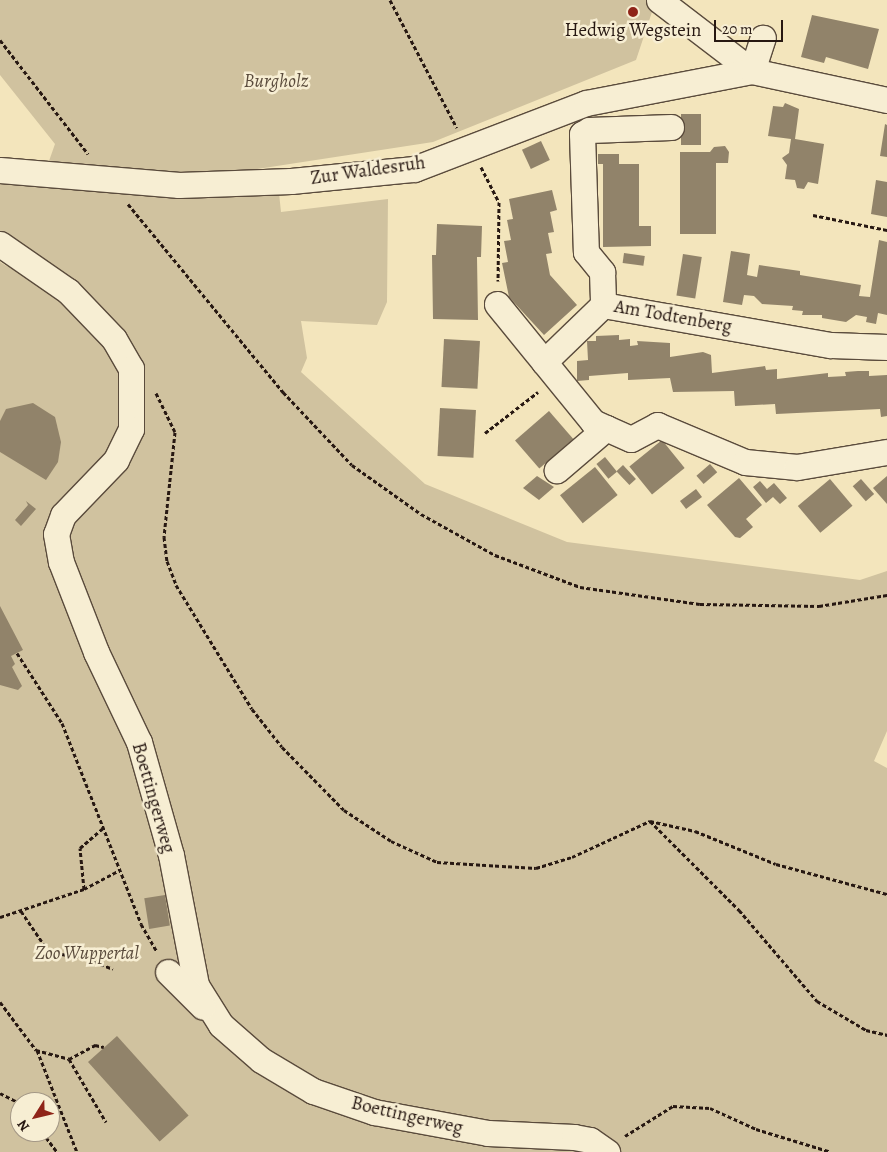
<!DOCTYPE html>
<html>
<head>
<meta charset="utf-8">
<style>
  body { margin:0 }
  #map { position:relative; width:887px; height:1152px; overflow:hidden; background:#f3e5bc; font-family:Alegreya,serif }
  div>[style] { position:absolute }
  .green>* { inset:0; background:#d0c29f }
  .building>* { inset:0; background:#91836a; transform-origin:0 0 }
  .path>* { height:3px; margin-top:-1.5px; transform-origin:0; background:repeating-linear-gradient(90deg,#271812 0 4px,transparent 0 6.5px) }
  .roads { filter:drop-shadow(1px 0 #5a4b3c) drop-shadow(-1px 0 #5a4b3c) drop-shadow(0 1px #5a4b3c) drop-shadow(0 -1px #5a4b3c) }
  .minor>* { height:25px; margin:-12.5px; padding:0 12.5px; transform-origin:12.5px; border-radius:12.5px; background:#f7eed3 }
  .dots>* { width:14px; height:14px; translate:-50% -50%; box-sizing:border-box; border:2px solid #f7eed3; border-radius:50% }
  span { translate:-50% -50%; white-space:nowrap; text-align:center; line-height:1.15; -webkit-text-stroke:5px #f7eed3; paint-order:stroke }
  .poi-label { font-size:19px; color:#271812 }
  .park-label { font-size:19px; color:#5a4b3c; font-style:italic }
  .street-label { font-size:19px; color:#271812 }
  .north { position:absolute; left:10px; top:1092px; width:50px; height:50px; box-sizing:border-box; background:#f7eed3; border:1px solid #a49886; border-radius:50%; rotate:234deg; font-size:14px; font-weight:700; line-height:20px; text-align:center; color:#271812 }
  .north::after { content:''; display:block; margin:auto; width:18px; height:22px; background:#8f2418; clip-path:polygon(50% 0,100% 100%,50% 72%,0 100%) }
  .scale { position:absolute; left:714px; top:20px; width:69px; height:22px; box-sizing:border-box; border:2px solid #271812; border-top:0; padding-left:6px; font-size:15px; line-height:18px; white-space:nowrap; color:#271812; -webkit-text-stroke:4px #f7eed3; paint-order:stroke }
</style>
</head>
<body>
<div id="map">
  <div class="green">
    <i style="clip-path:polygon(evenodd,0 0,656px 0,636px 60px,433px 142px,231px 173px,279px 193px,281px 212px,388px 199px,387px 302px,377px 325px,301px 321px,307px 358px,301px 372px,425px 484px,567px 542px,860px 580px,887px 571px,887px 731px,874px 761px,887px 768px,887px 1152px,0 1152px,0 262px,8px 267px,0 258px,0 181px,108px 169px,49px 161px,55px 144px,0 75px,0 0,20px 1102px,50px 1102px,50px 1132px,20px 1132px,20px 1102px)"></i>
  </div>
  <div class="building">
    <i style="clip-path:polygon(812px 15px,879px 29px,868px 69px,826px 57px,824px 63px,801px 57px)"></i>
    <i style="clip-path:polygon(785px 103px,799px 109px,795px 139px,824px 144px,818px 184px,808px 182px,804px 189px,797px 188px,795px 180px,785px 179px,787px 165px,782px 158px,789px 153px,791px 139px,768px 136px,773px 106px,783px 107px)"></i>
    <i style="left:681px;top:114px;width:20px;height:31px"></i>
    <i style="clip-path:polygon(885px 124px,887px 125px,887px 157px,880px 156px)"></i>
    <i style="left:541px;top:141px;width:21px;height:21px;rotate:65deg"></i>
    <i style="clip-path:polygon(725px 146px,729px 152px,728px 163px,716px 163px,716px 234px,680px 234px,680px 152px,710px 152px,714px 147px)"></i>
    <i style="clip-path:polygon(598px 154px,619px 154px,619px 164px,639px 164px,639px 226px,651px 226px,651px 246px,603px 247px,603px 164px,598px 164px)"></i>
    <i style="clip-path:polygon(876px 180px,887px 182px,887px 217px,871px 214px)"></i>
    <i style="clip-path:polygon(552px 190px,557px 210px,550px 212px,554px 232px,548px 233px,552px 253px,546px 254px,550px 275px,577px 305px,544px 335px,509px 297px,502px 263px,508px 262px,504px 241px,511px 240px,507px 220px,513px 219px,509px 199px)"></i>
    <i style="clip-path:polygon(437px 224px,482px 226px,481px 257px,477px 257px,478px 320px,433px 319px,432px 255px,436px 255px)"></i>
    <i style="clip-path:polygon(879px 240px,887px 242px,887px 315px,878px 313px,876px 324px,866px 322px,867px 317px,856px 315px,846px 322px,822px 318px,822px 315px,802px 315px,803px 311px,792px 310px,793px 306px,762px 304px,754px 296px,744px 295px,742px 305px,723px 302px,731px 251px,750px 254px,747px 275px,757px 277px,759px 265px,800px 271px,800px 275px,861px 285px,859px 296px,870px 297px)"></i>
    <i style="left:624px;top:253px;width:21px;height:10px;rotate:8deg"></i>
    <i style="left:683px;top:254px;width:19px;height:42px;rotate:9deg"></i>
    <i style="clip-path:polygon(619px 335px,619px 340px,630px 339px,630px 346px,638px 345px,637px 341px,670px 343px,670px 357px,703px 352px,711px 355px,712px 373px,765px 366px,766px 370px,777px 369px,777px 379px,828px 373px,828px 377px,846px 376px,845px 372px,858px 371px,869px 371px,869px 376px,887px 375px,887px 416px,881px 417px,880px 409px,776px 414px,775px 404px,735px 406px,734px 391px,673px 392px,670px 378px,628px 380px,628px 373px,589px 376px,589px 380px,577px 381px,577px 361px,588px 360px,587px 341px,596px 341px,596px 336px)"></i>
    <i style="left:444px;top:339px;width:36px;height:48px;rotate:3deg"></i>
    <i style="clip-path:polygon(33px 403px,55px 417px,61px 442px,58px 462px,46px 480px,0 452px,0 421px,6px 409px)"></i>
    <i style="left:440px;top:408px;width:36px;height:48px;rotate:3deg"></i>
    <i style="left:549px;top:411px;width:37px;height:45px;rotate:49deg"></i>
    <i style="left:662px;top:440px;width:36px;height:42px;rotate:51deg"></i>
    <i style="left:605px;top:457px;width:19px;height:11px;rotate:51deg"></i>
    <i style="left:710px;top:464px;width:11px;height:18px;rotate:49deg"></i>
    <i style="left:623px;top:465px;width:19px;height:9px;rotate:47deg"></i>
    <i style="left:595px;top:467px;width:36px;height:45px;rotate:51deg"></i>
    <i style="clip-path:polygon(537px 476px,554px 487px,539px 500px,523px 488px)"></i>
    <i style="clip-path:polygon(887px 476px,887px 504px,873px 488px)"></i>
    <i style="clip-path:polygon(739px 478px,762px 505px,746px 519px,753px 527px,740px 538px,735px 537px,707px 505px)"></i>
    <i style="left:830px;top:479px;width:35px;height:42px;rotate:50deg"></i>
    <i style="left:861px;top:479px;width:20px;height:11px;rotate:49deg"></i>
    <i style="clip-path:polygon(760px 481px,767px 489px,774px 483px,787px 498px,780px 504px,773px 497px,766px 503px,753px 487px)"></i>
    <i style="left:696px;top:489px;width:10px;height:20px;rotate:53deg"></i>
    <i style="clip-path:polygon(26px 501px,36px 509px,21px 526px,15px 520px,28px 505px)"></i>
    <i style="clip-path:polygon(0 606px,23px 650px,11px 656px,15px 664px,12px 667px,22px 686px,18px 690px,0 685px)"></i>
    <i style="left:165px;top:895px;width:31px;height:21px;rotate:81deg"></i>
    <i style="left:117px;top:1036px;width:107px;height:39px;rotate:48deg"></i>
  </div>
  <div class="path">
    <i style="left:390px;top:0;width:144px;rotate:62.4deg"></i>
    <i style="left:0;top:40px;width:144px;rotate:52.3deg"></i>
    <i style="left:481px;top:167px;width:39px;rotate:63deg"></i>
    <i style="left:499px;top:202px;width:79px;rotate:90.7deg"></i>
    <i style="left:128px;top:204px;width:244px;rotate:50.5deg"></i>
    <i style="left:283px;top:392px;width:100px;rotate:46.6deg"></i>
    <i style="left:352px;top:465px;width:85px;rotate:35.4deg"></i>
    <i style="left:421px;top:514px;width:85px;rotate:29deg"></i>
    <i style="left:495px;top:555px;width:91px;rotate:20.6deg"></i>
    <i style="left:580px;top:587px;width:121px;rotate:8.1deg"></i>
    <i style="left:700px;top:604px;width:119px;rotate:1deg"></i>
    <i style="left:819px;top:606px;width:69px;rotate:-9.2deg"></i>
    <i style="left:813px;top:215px;width:76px;rotate:11.5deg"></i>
    <i style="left:156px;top:393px;width:43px;rotate:64deg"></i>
    <i style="left:175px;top:432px;width:106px;rotate:96deg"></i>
    <i style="left:164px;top:537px;width:24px;rotate:83deg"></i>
    <i style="left:167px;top:561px;width:26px;rotate:69deg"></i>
    <i style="left:176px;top:585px;width:145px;rotate:58.5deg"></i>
    <i style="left:252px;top:709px;width:48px;rotate:51.7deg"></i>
    <i style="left:282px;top:747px;width:88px;rotate:45.5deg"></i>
    <i style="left:344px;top:810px;width:56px;rotate:33.4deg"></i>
    <i style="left:391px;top:841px;width:51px;rotate:24.5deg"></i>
    <i style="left:437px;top:862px;width:99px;rotate:3.5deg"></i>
    <i style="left:536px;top:868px;width:38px;rotate:-17deg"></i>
    <i style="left:572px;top:857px;width:86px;rotate:-24.8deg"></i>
    <i style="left:650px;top:821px;width:46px;rotate:12.5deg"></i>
    <i style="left:695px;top:831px;width:87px;rotate:22.2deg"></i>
    <i style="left:776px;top:864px;width:115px;rotate:15.1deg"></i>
    <i style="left:485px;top:433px;width:67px;rotate:-37.7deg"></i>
    <i style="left:17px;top:653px;width:83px;rotate:57.3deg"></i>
    <i style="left:62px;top:723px;width:216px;rotate:68.5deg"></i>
    <i style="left:141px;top:924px;width:32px;rotate:60deg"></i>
    <i style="left:650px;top:821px;width:126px;rotate:45deg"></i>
    <i style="left:739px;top:910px;width:120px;rotate:49.4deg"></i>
    <i style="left:817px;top:1001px;width:57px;rotate:30.6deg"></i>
    <i style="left:866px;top:1030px;width:22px;rotate:13deg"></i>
    <i style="left:84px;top:889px;width:41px;rotate:-95.6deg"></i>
    <i style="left:80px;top:848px;width:30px;rotate:-41deg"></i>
    <i style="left:21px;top:911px;width:50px;rotate:55.7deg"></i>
    <i style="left:49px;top:952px;width:33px;rotate:9deg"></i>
    <i style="left:82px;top:957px;width:33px;rotate:21deg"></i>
    <i style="left:0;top:917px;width:89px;rotate:-18.4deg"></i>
    <i style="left:84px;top:889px;width:40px;rotate:-28deg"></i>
    <i style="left:0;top:1002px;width:60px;rotate:53.1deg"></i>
    <i style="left:36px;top:1050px;width:34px;rotate:15deg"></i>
    <i style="left:69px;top:1059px;width:73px;rotate:59.6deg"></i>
    <i style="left:37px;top:1050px;width:110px;rotate:68.6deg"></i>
    <i style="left:69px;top:1059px;width:30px;rotate:-28deg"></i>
    <i style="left:95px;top:1045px;width:9px;rotate:13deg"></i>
    <i style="left:0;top:1093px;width:22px;rotate:27deg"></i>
    <i style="left:42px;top:1132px;width:25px;rotate:53deg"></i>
    <i style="left:625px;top:1136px;width:57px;rotate:-32deg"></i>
    <i style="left:673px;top:1106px;width:37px;rotate:3deg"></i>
    <i style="left:710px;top:1108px;width:51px;rotate:24.5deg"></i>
    <i style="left:756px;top:1129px;width:78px;rotate:17deg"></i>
  </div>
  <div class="roads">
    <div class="minor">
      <i style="left:659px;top:0;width:117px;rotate:37.4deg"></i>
      <i style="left:752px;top:71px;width:35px;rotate:-72deg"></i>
      <i style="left:671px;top:127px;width:82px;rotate:177.9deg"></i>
      <i style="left:589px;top:130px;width:8px;rotate:150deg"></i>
      <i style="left:582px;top:134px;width:118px;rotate:88.1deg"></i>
      <i style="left:586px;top:252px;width:26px;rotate:51deg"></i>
      <i style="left:602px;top:272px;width:33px;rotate:88deg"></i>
      <i style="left:603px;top:305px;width:231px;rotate:10deg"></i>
      <i style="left:831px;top:345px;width:56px;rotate:2deg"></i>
      <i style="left:0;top:170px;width:180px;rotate:4.8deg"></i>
      <i style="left:179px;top:185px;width:112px;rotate:-2deg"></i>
      <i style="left:291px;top:181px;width:124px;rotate:-5.6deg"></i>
      <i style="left:414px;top:169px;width:184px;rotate:-21deg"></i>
      <i style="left:586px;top:103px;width:169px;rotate:-10.9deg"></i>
      <i style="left:752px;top:71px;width:138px;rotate:12.1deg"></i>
      <i style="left:0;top:244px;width:83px;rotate:34.7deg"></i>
      <i style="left:68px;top:291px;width:66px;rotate:46.2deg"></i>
      <i style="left:114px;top:339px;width:34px;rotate:60deg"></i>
      <i style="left:131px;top:368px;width:61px;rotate:90deg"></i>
      <i style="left:131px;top:429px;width:34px;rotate:116deg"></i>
      <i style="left:116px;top:460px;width:76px;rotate:133.9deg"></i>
      <i style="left:63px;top:515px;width:20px;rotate:110deg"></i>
      <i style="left:56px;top:534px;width:28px;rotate:80deg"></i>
      <i style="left:61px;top:562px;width:97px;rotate:68.7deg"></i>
      <i style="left:96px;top:652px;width:100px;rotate:64.5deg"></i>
      <i style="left:139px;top:742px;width:117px;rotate:74.2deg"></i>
      <i style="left:171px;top:855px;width:132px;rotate:79.1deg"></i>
      <i style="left:196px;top:985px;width:47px;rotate:58deg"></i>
      <i style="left:221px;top:1025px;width:53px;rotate:41.2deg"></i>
      <i style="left:261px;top:1060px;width:61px;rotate:30.8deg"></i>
      <i style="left:313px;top:1091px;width:65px;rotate:19deg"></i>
      <i style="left:374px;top:1112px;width:116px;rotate:10.4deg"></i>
      <i style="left:488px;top:1133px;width:86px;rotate:2.7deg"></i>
      <i style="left:574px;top:1137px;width:16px;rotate:11deg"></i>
      <i style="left:590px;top:1140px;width:21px;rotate:35deg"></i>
      <i style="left:497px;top:304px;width:152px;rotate:50.9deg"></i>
      <i style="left:593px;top:422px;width:14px;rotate:25deg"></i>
      <i style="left:606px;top:428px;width:65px;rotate:139.4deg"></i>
      <i style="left:544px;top:362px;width:82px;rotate:-44deg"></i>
      <i style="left:606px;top:428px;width:27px;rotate:24deg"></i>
      <i style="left:631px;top:439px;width:30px;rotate:-28deg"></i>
      <i style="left:657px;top:425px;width:95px;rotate:22.8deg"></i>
      <i style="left:745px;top:462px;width:52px;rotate:5.5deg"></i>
      <i style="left:797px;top:467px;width:91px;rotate:-9.5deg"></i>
      <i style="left:168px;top:972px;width:49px;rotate:45deg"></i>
    </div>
  </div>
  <div class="dots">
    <i style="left:633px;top:12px;background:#8f2418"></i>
  </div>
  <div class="poi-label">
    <span style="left:633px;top:31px">Hedwig Wegstein</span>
  </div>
  <div class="park-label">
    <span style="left:276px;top:82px">Burgholz</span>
    <span style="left:87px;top:954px">Zoo Wuppertal</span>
  </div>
  <div class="street-label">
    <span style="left:368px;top:171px;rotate:-8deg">Zur Waldesruh</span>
    <span style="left:673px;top:317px;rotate:10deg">Am Todtenberg</span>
    <span style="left:153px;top:798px;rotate:74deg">Boettingerweg</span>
    <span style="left:407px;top:1116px;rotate:13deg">Boettingerweg</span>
  </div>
  <div class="north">N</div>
  <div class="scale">20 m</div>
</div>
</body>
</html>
